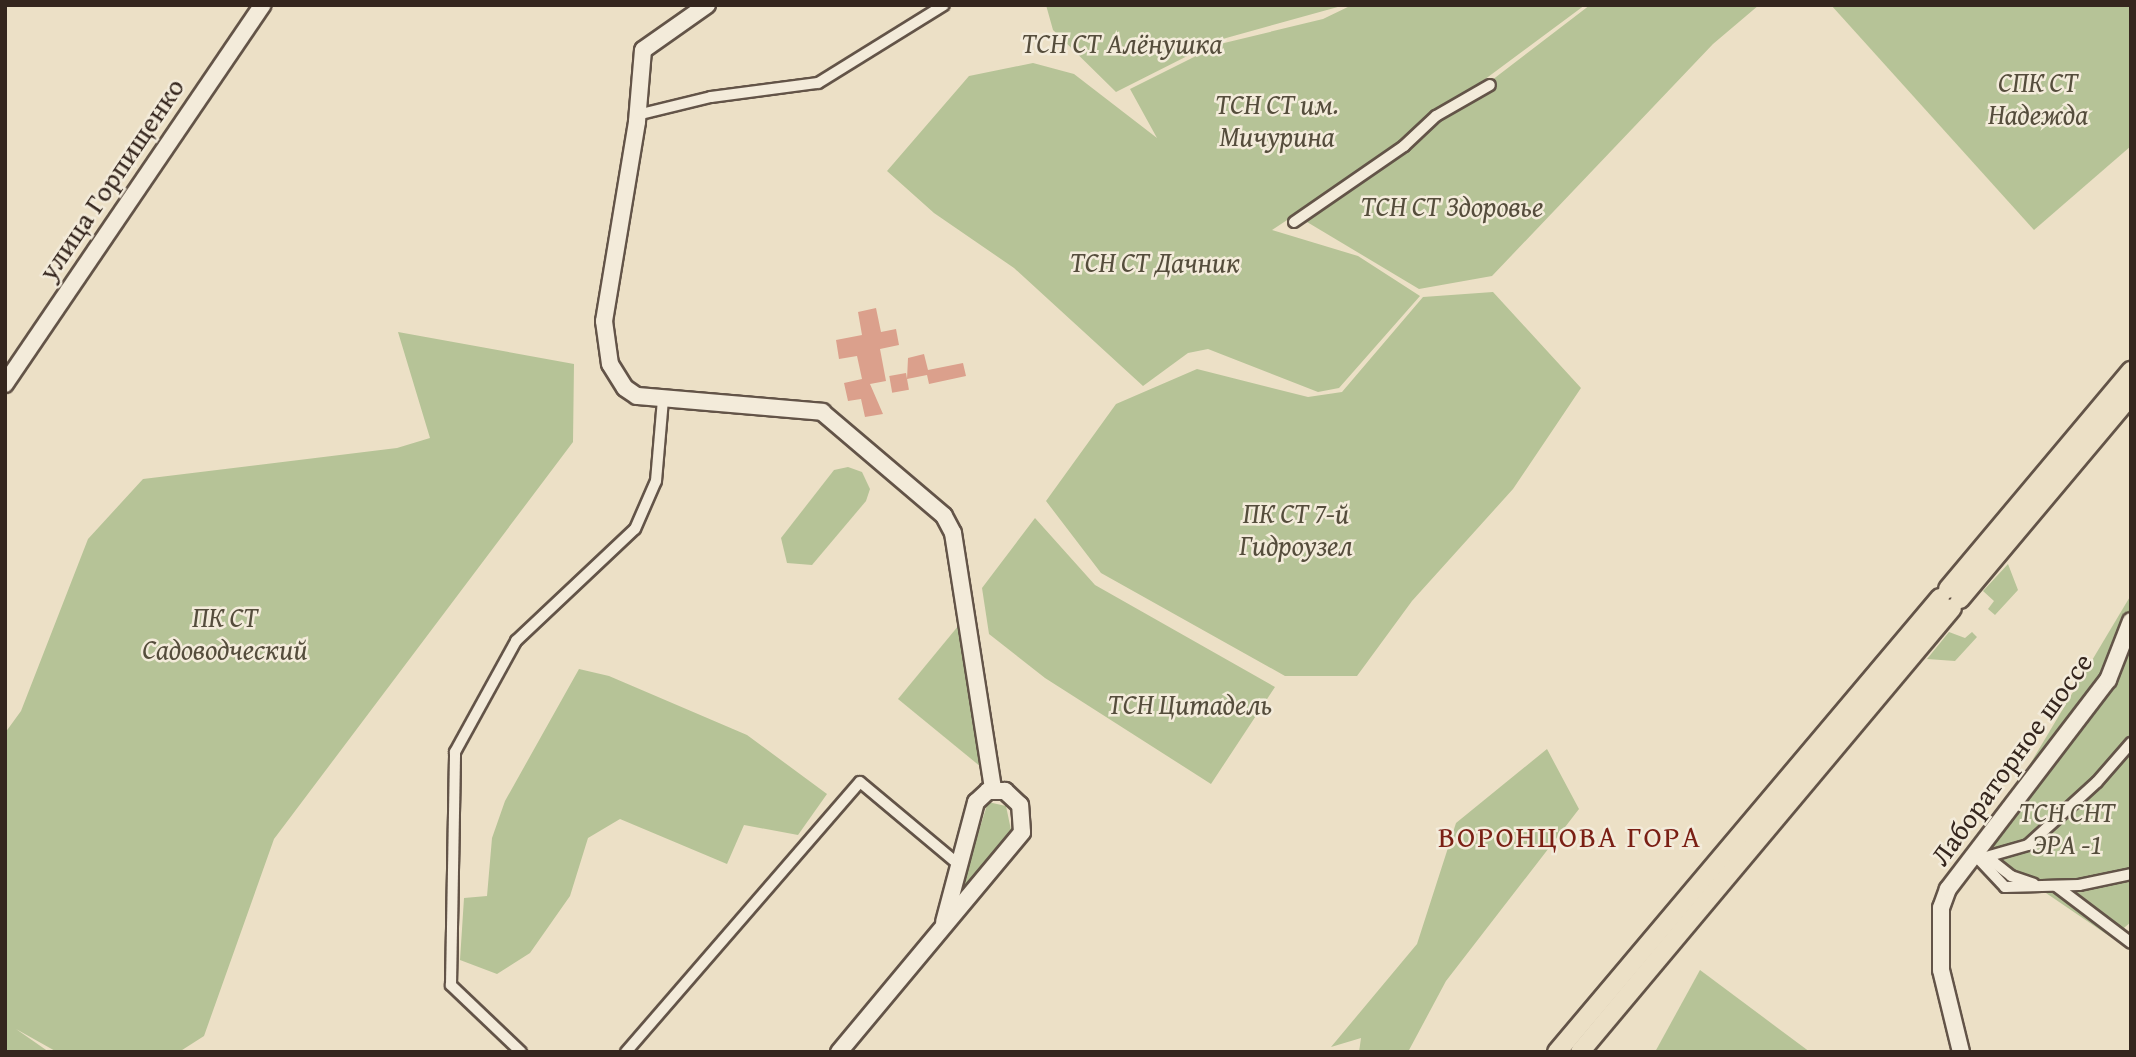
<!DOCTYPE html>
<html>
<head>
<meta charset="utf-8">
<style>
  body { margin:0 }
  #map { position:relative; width:2136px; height:1057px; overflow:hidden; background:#ece0c6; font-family:"Gentium Book Plus",serif }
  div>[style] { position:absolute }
  .green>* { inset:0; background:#b6c397 }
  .building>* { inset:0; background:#dba08c; transform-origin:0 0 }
  .roads { filter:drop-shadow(2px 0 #635448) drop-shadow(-2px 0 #635448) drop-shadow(0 2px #635448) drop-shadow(0 -2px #635448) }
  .street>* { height:10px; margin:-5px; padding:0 5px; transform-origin:5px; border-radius:5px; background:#f3ebda }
  .secondary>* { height:16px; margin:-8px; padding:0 8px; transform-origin:8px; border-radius:8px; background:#f3ebda }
  .primary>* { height:18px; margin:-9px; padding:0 9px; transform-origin:9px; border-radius:9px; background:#ece0c6 }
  span { translate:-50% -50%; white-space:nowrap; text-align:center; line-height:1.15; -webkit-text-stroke:5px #f3ebda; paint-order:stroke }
  .park-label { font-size:28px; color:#554d3c; font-style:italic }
  .street-label { font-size:28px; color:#35261e }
  .neighbourhood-label { font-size:30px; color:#7a1f14; letter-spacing:2px }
  .frame { position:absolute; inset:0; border:7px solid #35261e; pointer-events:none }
</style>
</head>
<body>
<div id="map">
  <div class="green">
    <i style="clip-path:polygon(1046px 5px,1345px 5px,1219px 40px,1116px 92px,1053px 30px)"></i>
    <i style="clip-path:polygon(1352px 5px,1585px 5px,1360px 172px,1272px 230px,1358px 256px,1420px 296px,1339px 388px,1318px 392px,1208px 349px,1188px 353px,1143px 386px,1014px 268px,934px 213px,887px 171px,969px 76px,1033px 63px,1074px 74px,1157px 138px,1130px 89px,1220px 44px,1323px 19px)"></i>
    <i style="clip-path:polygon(1590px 5px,1759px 5px,1713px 44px,1492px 276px,1419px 289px,1307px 222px)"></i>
    <i style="clip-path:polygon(1831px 5px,2131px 5px,2131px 146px,2034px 230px)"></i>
    <i style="clip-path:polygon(1493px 292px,1581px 388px,1513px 489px,1412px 601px,1357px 676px,1285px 676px,1101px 573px,1046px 501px,1116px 404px,1197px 369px,1308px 397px,1342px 392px,1423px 297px)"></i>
    <i style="clip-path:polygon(398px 332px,574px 364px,573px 442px,274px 839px,204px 1036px,179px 1052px,57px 1052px,16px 1029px,49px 1052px,5px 1052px,5px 733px,21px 711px,88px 539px,143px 479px,397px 448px,430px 438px)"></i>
    <i style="clip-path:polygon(848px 467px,862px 472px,870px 489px,866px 501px,812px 565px,787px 563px,781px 538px,834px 470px)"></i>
    <i style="clip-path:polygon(1035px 518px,1095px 585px,1275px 687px,1211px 784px,1045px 678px,989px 634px,982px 588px)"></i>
    <i style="clip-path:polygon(2008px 564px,2018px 590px,1995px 615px,1988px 609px,1994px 601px,1983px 591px)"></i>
    <i style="clip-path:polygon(2131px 595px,2131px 922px,2112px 938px,1980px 848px)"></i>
    <i style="clip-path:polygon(959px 625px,981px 767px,898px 699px)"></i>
    <i style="clip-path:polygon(1949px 632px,1965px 638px,1972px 632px,1977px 637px,1955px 661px,1927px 659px)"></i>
    <i style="clip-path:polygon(579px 669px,609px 676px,747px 735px,827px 794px,798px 835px,744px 825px,727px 864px,620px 819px,588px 838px,570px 896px,530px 953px,497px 974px,460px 960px,464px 898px,487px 896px,492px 838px,505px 801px)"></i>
    <i style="clip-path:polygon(1547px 749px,1579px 809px,1446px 981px,1408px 1052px,1359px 1052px,1361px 1038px,1331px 1047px,1417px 944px,1456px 823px)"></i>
    <i style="clip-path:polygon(988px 802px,1006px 806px,1011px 830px,959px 894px)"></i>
    <i style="clip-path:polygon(1700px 970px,1810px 1052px,1655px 1052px)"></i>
  </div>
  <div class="building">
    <i style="clip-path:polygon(876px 308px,881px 332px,896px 329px,899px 345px,880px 349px,886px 381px,870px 384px,883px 414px,865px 417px,861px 399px,848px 401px,844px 383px,862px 379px,857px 356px,839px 359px,836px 340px,862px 335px,858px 312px)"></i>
    <i style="clip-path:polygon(924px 354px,928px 370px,963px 363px,966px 376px,929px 384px,927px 375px,907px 379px,908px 358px)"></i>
    <i style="left:906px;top:373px;width:17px;height:17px;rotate:80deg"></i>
  </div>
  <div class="roads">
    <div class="street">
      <i style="left:637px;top:115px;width:76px;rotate:-13.7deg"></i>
      <i style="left:711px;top:97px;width:108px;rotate:-7.5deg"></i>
      <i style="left:818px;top:83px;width:148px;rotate:-31.8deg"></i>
      <i style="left:1294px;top:222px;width:134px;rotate:-34.6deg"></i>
      <i style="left:1404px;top:146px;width:44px;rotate:-43.2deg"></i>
      <i style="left:1436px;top:116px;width:62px;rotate:-29.9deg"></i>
      <i style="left:1975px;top:855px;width:44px;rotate:46.8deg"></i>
      <i style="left:2005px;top:887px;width:74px;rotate:-1.5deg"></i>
      <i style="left:2079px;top:885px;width:53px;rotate:-11.9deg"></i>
      <i style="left:1987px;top:857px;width:31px;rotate:38deg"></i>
      <i style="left:2011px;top:876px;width:24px;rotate:19deg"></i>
      <i style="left:1979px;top:859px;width:51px;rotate:-15.9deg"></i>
      <i style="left:2028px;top:845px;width:93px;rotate:-42.4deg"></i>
      <i style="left:2097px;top:782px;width:52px;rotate:-48.9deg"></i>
      <i style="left:2056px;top:886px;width:94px;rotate:37.2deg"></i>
      <i style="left:521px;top:1052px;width:97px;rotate:-136.3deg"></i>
      <i style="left:451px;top:985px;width:233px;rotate:-89deg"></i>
      <i style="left:455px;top:752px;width:127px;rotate:-61.2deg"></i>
      <i style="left:516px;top:641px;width:163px;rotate:-43.3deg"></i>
      <i style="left:635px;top:529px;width:52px;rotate:-66.4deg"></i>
      <i style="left:656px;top:481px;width:81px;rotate:-85.1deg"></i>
      <i style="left:626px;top:1052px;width:357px;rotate:-49.1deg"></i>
      <i style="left:860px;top:782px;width:128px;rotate:39.9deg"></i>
    </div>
    <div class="secondary">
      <i style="left:707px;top:5px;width:78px;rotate:144.9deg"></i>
      <i style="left:643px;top:50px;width:72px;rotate:94.8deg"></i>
      <i style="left:637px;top:122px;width:202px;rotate:99.4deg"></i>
      <i style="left:604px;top:321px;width:43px;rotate:82.1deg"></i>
      <i style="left:610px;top:364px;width:28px;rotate:58deg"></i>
      <i style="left:625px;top:388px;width:14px;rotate:34deg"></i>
      <i style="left:637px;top:396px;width:186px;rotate:4.9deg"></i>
      <i style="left:822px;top:412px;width:160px;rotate:40.4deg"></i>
      <i style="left:944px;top:516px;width:19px;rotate:62deg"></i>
      <i style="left:953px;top:533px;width:259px;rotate:81.1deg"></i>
      <i style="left:5px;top:384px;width:458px;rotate:-55.8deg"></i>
      <i style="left:839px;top:1052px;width:286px;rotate:-50.2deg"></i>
      <i style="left:1022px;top:832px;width:27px;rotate:-94deg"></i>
      <i style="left:1020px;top:805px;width:21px;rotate:-137deg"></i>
      <i style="left:1005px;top:791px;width:17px;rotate:180deg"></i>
      <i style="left:988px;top:791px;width:16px;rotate:137deg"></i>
      <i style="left:976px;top:802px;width:124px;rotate:104.9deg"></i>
      <i style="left:1961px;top:1052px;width:84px;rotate:-103.7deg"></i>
      <i style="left:1941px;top:970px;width:62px;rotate:-90deg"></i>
      <i style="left:1941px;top:908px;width:20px;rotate:-70deg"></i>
      <i style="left:1948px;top:889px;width:263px;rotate:-52.6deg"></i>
      <i style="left:2108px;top:680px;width:63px;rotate:-68.7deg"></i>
    </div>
    <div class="primary">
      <i style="left:1948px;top:589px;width:285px;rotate:-50deg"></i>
      <i style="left:1960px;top:599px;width:266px;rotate:-50deg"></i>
      <i style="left:1557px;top:1052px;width:594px;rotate:-49.85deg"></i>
      <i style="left:1580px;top:1052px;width:579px;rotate:-50.04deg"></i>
    </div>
  </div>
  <div class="park-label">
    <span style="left:1122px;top:43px">ТСН СТ Алёнушка</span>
    <span style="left:2038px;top:98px">СПК СТ<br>Надежда</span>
    <span style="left:1277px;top:120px">ТСН СТ им.<br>Мичурина</span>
    <span style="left:1452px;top:206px">ТСН СТ Здоровье</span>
    <span style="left:1155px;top:262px">ТСН СТ Дачник</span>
    <span style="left:1296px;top:529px">ПК СТ 7-й<br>Гидроузел</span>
    <span style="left:225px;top:633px">ПК СТ<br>Садоводческий</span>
    <span style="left:1190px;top:704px">ТСН Цитадель</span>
    <span style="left:2067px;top:828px">ТСН СНТ<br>ЭРА -1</span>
  </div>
  <div class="street-label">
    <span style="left:111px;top:179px;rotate:-56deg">улица Горпищенко</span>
    <span style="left:2011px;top:759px;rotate:-54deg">Лабораторное шоссе</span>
  </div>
  <div class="neighbourhood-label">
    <span style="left:1570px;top:836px">ВОРОНЦОВА ГОРА</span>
  </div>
  <div class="frame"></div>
</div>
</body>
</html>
